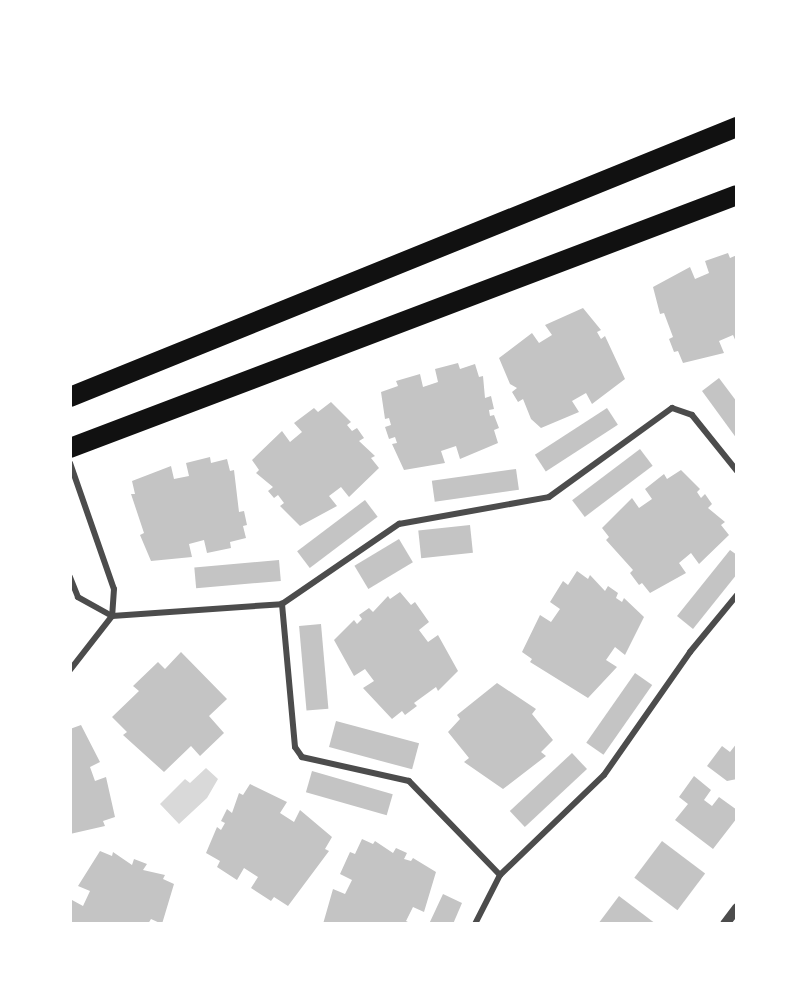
<!DOCTYPE html>
<html>
<head>
<meta charset="utf-8">
<style>
  body { margin:0 }
  #map { position:relative; width:807px; height:994px; overflow:hidden; background:#fff; font-family:"Nunito Sans",sans-serif }
  div>[style] { position:absolute }
  .water>* { inset:0; background:#d9d9d9 }
  .building>* { inset:0; background:#c4c4c4; transform-origin:0 0 }
  .service>* { height:6px; margin:-3px; padding:0 3px; transform-origin:3px; border-radius:3px; background:#4c4c4c }
  .minor>* { height:10px; margin:-5px; padding:0 5px; transform-origin:5px; border-radius:5px; background:#4c4c4c }
  .primary>* { height:20px; margin:-10px; padding:0 10px; transform-origin:10px; border-radius:10px; background:#111 }
  span { translate:-50% -50%; white-space:nowrap; text-align:center; line-height:1.15; -webkit-text-stroke:10px #fff; paint-order:stroke }
  .frame { position:absolute; inset:0; border:72px solid #fff; pointer-events:none }
</style>
</head>
<body>
<div id="map">
  <div class="water">
    <i style="clip-path:polygon(206px 768px,218px 779px,207px 798px,179px 824px,160px 804px,185px 779px,190px 783px)"></i>
  </div>
  <div class="building">
    <i style="clip-path:polygon(728px 253px,730px 258px,737px 255px,737px 344px,733px 335px,719px 341px,724px 353px,683px 363px,678px 351px,674px 352px,669px 339px,673px 337px,664px 313px,660px 314px,653px 287px,690px 267px,695px 279px,709px 273px,705px 261px)"></i>
    <i style="clip-path:polygon(583px 308px,601px 330px,597px 332px,601px 339px,605px 336px,625px 379px,592px 404px,586px 393px,572px 401px,579px 412px,541px 428px,531px 419px,523px 399px,518px 402px,512px 392px,517px 388px,510px 384px,499px 358px,532px 333px,539px 343px,552px 335px,545px 325px)"></i>
    <i style="clip-path:polygon(458px 363px,460px 369px,475px 364px,479px 377px,483px 376px,485px 398px,491px 396px,494px 409px,489px 410px,490px 416px,494px 415px,499px 428px,494px 430px,498px 443px,460px 459px,456px 446px,441px 451px,445px 463px,404px 470px,392px 444px,397px 443px,395px 437px,389px 439px,385px 427px,391px 425px,389px 418px,385px 419px,381px 392px,398px 386px,396px 381px,420px 374px,423px 387px,438px 382px,435px 369px)"></i>
    <i style="clip-path:polygon(719px 378px,737px 402px,737px 439px,702px 391px)"></i>
    <i style="clip-path:polygon(331px 402px,351px 422px,347px 425px,352px 431px,357px 428px,364px 438px,359px 441px,375px 456px,371px 458px,379px 468px,349px 497px,341px 487px,329px 496px,337px 506px,300px 526px,280px 506px,284px 503px,278px 495px,274px 498px,268px 491px,273px 487px,256px 473px,259px 470px,252px 460px,282px 431px,290px 442px,302px 432px,294px 423px,314px 408px,318px 412px)"></i>
    <i style="left:607px;top:408px;width:20px;height:86px;rotate:57deg"></i>
    <i style="left:640px;top:449px;width:21px;height:85px;rotate:53deg"></i>
    <i style="clip-path:polygon(210px 457px,211px 463px,227px 459px,230px 471px,234px 470px,239px 512px,244px 511px,247px 525px,243px 526px,246px 538px,230px 542px,231px 548px,207px 553px,204px 540px,189px 544px,192px 557px,151px 561px,140px 535px,144px 533px,131px 494px,135px 494px,132px 481px,171px 466px,174px 479px,189px 476px,186px 463px)"></i>
    <i style="left:516px;top:469px;width:21px;height:85px;rotate:82deg"></i>
    <i style="clip-path:polygon(681px 470px,700px 489px,697px 492px,701px 498px,705px 494px,712px 504px,708px 508px,725px 522px,721px 525px,729px 535px,699px 564px,691px 553px,679px 563px,686px 573px,650px 593px,642px 583px,639px 585px,630px 573px,633px 570px,606px 540px,609px 537px,602px 528px,632px 498px,639px 508px,652px 499px,645px 489px,664px 474px,667px 479px)"></i>
    <i style="left:365px;top:500px;width:21px;height:85px;rotate:53deg"></i>
    <i style="left:470px;top:525px;width:28px;height:52px;rotate:84deg"></i>
    <i style="left:399px;top:539px;width:27px;height:52px;rotate:59deg"></i>
    <i style="clip-path:polygon(730px 550px,737px 555px,737px 574px,693px 629px,677px 616px)"></i>
    <i style="left:279px;top:560px;width:21px;height:85px;rotate:85deg"></i>
    <i style="clip-path:polygon(577px 571px,588px 579px,590px 575px,605px 591px,608px 586px,618px 593px,616px 598px,622px 602px,624px 598px,644px 617px,625px 655px,615px 647px,606px 660px,617px 667px,588px 698px,530px 662px,532px 659px,522px 652px,540px 615px,551px 622px,560px 609px,550px 602px,563px 581px,568px 585px)"></i>
    <i style="clip-path:polygon(400px 592px,411px 605px,415px 602px,429px 622px,419px 630px,428px 642px,438px 635px,458px 671px,438px 691px,436px 687px,414px 703px,417px 706px,405px 715px,402px 711px,392px 719px,363px 688px,374px 681px,365px 669px,354px 676px,334px 640px,354px 620px,357px 624px,362px 619px,359px 615px,369px 608px,373px 612px,388px 596px,390px 599px)"></i>
    <i style="left:321px;top:624px;width:85px;height:22px;rotate:85deg"></i>
    <i style="clip-path:polygon(181px 652px,227px 699px,209px 716px,224px 733px,200px 756px,191px 746px,164px 772px,123px 735px,127px 732px,112px 717px,139px 691px,133px 686px,158px 662px,165px 669px)"></i>
    <i style="left:635px;top:673px;width:21px;height:85px;rotate:35deg"></i>
    <i style="clip-path:polygon(497px 683px,536px 709px,532px 714px,553px 740px,541px 752px,546px 756px,503px 789px,464px 762px,469px 758px,448px 732px,460px 719px,457px 715px)"></i>
    <i style="left:336px;top:721px;width:86px;height:27px;rotate:15deg"></i>
    <i style="clip-path:polygon(81px 725px,100px 762px,90px 767px,95px 781px,106px 777px,115px 817px,103px 821px,105px 826px,70px 834px,70px 729px)"></i>
    <i style="clip-path:polygon(737px 743px,737px 779px,727px 781px,707px 766px,722px 746px,730px 752px)"></i>
    <i style="left:572px;top:753px;width:22px;height:85px;rotate:47deg"></i>
    <i style="left:312px;top:771px;width:84px;height:22px;rotate:16deg"></i>
    <i style="clip-path:polygon(694px 776px,711px 790px,704px 800px,712px 806px,719px 797px,737px 810px,737px 818px,713px 849px,675px 820px,688px 804px,679px 797px)"></i>
    <i style="clip-path:polygon(250px 784px,287px 802px,280px 813px,294px 822px,300px 810px,332px 837px,325px 849px,329px 851px,288px 906px,274px 897px,271px 901px,251px 888px,258px 877px,244px 868px,237px 880px,217px 867px,220px 861px,206px 853px,217px 827px,221px 830px,225px 823px,221px 821px,227px 809px,232px 813px,239px 793px,243px 795px)"></i>
    <i style="clip-path:polygon(362px 839px,373px 844px,375px 841px,393px 853px,396px 848px,407px 853px,404px 859px,411px 861px,413px 858px,436px 872px,424px 912px,413px 907px,406px 921px,412px 924px,323px 924px,333px 889px,345px 894px,352px 880px,340px 874px,350px 852px,355px 854px)"></i>
    <i style="left:662px;top:841px;width:54px;height:46px;rotate:37deg"></i>
    <i style="clip-path:polygon(100px 851px,112px 856px,113px 852px,132px 865px,134px 859px,147px 864px,143px 870px,165px 875px,163px 879px,174px 884px,162px 924px,151px 919px,148px 924px,70px 924px,70px 905px,72px 900px,83px 906px,90px 891px,78px 886px)"></i>
    <i style="clip-path:polygon(443px 894px,462px 903px,453px 924px,429px 924px)"></i>
    <i style="clip-path:polygon(619px 896px,656px 924px,598px 924px)"></i>
  </div>
  <div class="service">
    <i style="left:70px;top:463px;width:133px;rotate:70.8deg"></i>
    <i style="left:114px;top:589px;width:27px;rotate:94deg"></i>
    <i style="left:112px;top:616px;width:39px;rotate:-151deg"></i>
    <i style="left:78px;top:597px;width:22px;rotate:-112deg"></i>
    <i style="left:70px;top:670px;width:68px;rotate:-52.1deg"></i>
    <i style="left:112px;top:616px;width:170px;rotate:-4deg"></i>
    <i style="left:500px;top:875px;width:131px;rotate:-134.1deg"></i>
    <i style="left:409px;top:781px;width:110px;rotate:-167.4deg"></i>
    <i style="left:302px;top:757px;width:12px;rotate:-125deg"></i>
    <i style="left:295px;top:747px;width:144px;rotate:-95.2deg"></i>
    <i style="left:282px;top:604px;width:142px;rotate:-34.4deg"></i>
    <i style="left:399px;top:524px;width:152px;rotate:-10.2deg"></i>
    <i style="left:549px;top:497px;width:152px;rotate:-35.9deg"></i>
    <i style="left:672px;top:408px;width:21px;rotate:19deg"></i>
    <i style="left:692px;top:415px;width:72px;rotate:51.2deg"></i>
    <i style="left:475px;top:924px;width:55px;rotate:-63deg"></i>
    <i style="left:500px;top:875px;width:144px;rotate:-43.9deg"></i>
    <i style="left:604px;top:775px;width:150px;rotate:-55deg"></i>
    <i style="left:690px;top:652px;width:74px;rotate:-50.5deg"></i>
  </div>
  <div class="minor">
    <i style="left:725px;top:924px;width:20px;rotate:-53deg"></i>
  </div>
  <div class="primary">
    <i style="left:70px;top:397px;width:720px;rotate:-22.04deg"></i>
    <i style="left:70px;top:448px;width:713px;rotate:-20.77deg"></i>
  </div>
  <div class="frame"></div>
</div>
</body>
</html>
